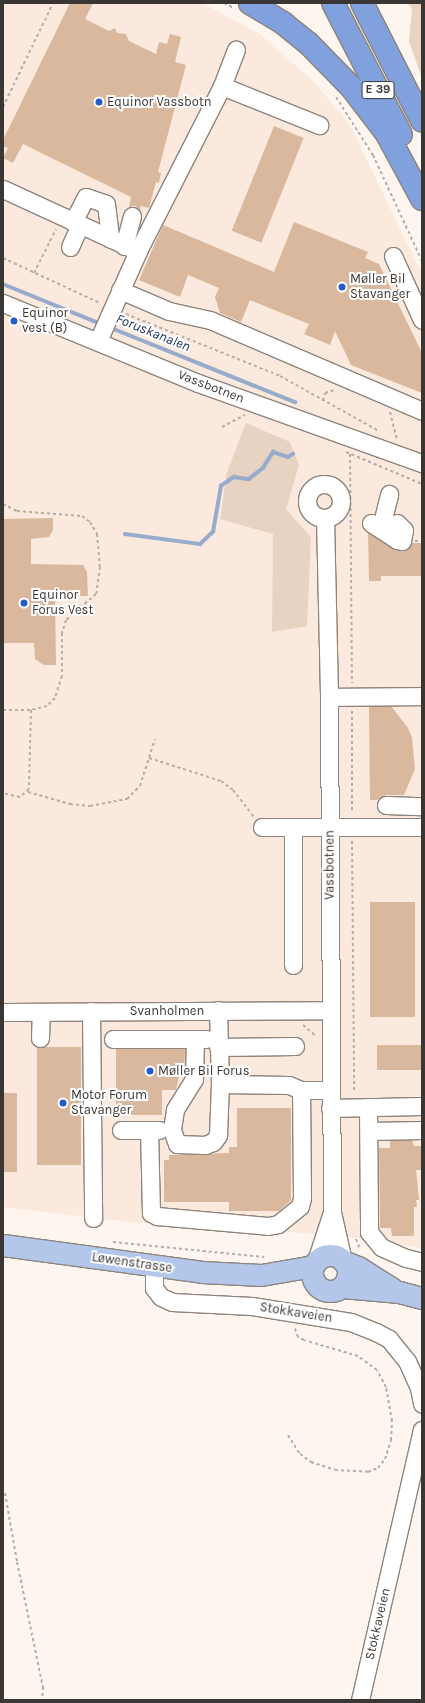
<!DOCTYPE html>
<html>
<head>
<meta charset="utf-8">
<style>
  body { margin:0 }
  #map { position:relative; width:425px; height:1703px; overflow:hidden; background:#fef5ef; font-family:Karla,sans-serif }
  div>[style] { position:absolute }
  .built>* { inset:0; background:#fae9dc }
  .green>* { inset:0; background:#e8d3c2 }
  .stream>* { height:3.5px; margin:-1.75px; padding:0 1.75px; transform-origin:1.75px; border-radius:1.75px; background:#97abcd }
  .building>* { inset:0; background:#dab89d; transform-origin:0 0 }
  .path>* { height:2px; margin-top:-1px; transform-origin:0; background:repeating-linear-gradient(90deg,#b4ada8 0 3px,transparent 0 6px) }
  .roads { filter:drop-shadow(1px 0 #8d847d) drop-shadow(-1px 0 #8d847d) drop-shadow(0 1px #8d847d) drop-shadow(0 -1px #8d847d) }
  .minor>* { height:17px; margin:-8.5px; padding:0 8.5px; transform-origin:8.5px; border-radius:8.5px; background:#fff }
  .minor>.ring { margin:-8.5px; padding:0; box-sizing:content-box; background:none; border:17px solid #fff; border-radius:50% }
  .major>* { height:21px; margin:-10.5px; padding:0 10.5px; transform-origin:10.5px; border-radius:10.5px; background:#b3c7eb }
  .major>.ring { margin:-10.5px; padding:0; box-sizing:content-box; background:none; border:21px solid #b3c7eb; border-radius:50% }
  .highway>* { height:22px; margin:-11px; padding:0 11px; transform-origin:11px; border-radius:11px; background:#80a1dd }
  .dots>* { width:11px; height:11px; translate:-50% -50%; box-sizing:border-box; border:2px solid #fff; border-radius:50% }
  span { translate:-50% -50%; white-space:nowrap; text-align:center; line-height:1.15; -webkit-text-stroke:4px #fff; paint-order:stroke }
  .shield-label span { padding:1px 3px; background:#fff; border:1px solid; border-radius:3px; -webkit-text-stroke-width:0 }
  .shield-label { font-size:12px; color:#3a3633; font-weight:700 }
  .poi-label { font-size:13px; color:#3a3633 }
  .left { translate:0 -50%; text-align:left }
  .street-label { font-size:13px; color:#3a3633 }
  .water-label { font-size:14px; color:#1e3662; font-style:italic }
  .frame { position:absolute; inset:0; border:4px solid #3a3633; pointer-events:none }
</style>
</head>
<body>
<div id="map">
  <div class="built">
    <i style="clip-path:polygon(3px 3px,202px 3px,260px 34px,315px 83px,350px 125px,422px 274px,422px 1248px,336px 1235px,130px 1222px,3px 1207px)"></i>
  </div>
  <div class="green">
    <i style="clip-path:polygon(408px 3px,422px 3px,422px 78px,409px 42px,412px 9px)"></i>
    <i style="clip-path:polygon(246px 423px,290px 442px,299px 465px,286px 509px,311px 537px,307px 626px,272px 632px,273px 534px,220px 519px,227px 472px)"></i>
  </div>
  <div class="stream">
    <i style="left:3px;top:284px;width:106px;rotate:22.2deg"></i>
    <i style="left:109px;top:327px;width:201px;rotate:22deg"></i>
    <i style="left:125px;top:534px;width:76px;rotate:7.6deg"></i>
    <i style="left:200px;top:544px;width:18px;rotate:-43deg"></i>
    <i style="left:213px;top:532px;width:47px;rotate:-80.1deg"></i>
    <i style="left:221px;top:486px;width:16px;rotate:-35deg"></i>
    <i style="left:234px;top:477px;width:15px;rotate:8deg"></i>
    <i style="left:249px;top:479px;width:18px;rotate:-38deg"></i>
    <i style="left:263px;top:468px;width:19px;rotate:-58deg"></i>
    <i style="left:273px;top:452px;width:16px;rotate:18deg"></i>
    <i style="left:288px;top:457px;width:6px;rotate:-31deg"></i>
  </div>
  <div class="building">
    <i style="clip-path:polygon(70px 3px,93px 3px,85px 19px,109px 31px,115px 28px,117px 33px,126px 34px,129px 41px,156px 54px,159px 42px,167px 44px,170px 34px,181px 37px,175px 62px,186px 65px,158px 172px,161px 173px,159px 183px,156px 182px,149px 208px,141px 206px,140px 211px,135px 206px,129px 207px,131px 197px,23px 144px,13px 163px,3px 158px,8px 148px,3px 146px,3px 140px)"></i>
    <i style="left:274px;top:126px;width:32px;height:113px;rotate:22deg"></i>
    <i style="clip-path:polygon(294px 222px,368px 252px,365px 258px,379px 264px,422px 353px,422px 393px,351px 365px,335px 331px,330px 345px,304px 334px,309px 324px,250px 300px,241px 322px,220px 313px,215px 297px,219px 288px,188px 275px,180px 297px,139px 280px,163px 225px,274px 272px)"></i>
    <i style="clip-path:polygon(53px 518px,53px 530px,49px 537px,31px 539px,31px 564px,83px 565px,87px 572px,88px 596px,55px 596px,56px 665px,44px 665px,35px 659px,34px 643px,3px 643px,3px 519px)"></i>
    <i style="clip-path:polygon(368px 533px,400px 551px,406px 550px,412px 543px,422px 543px,422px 576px,381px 576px,381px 581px,369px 581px)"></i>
    <i style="clip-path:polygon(391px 706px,408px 728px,412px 738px,415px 769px,404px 795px,386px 795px,377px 800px,370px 800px,369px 707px)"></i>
    <i style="left:370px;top:902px;width:45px;height:115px"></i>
    <i style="left:422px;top:1045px;width:25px;height:45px;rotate:90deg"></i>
    <i style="left:37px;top:1047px;width:44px;height:118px"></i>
    <i style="clip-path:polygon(116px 1049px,185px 1049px,184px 1076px,179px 1077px,176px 1090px,162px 1090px,162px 1115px,116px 1115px)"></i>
    <i style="left:3px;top:1093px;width:14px;height:79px"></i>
    <i style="clip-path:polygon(237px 1108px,291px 1108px,291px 1200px,279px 1211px,229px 1211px,229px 1202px,164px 1202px,164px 1160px,169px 1160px,169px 1155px,229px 1153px,229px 1147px,237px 1147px)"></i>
    <i style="clip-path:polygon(412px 1140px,414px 1146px,422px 1146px,422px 1170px,416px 1170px,419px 1200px,416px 1200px,417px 1207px,414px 1207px,414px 1233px,413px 1236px,392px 1236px,391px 1228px,380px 1228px,379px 1148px,390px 1148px,390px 1141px)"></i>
  </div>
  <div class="path">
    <i style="left:224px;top:3px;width:11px;rotate:27deg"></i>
    <i style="left:336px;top:97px;width:69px;rotate:57.5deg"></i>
    <i style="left:373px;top:155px;width:117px;rotate:65.2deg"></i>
    <i style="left:3px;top:107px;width:115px;rotate:-64.3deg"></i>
    <i style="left:3px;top:258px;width:107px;rotate:24.9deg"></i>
    <i style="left:34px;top:273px;width:49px;rotate:-63.4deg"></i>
    <i style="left:126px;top:314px;width:166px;rotate:21.9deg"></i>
    <i style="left:280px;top:376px;width:113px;rotate:29.1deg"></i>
    <i style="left:323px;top:401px;width:8px;rotate:-76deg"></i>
    <i style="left:325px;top:393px;width:9px;rotate:-18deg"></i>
    <i style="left:390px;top:412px;width:29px;rotate:76deg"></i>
    <i style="left:222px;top:427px;width:26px;rotate:-28deg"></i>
    <i style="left:346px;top:452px;width:82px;rotate:22.8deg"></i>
    <i style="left:350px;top:454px;width:229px;rotate:89.5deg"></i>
    <i style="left:3px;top:504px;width:16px;rotate:27deg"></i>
    <i style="left:17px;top:511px;width:65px;rotate:4.4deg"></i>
    <i style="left:82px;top:516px;width:10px;rotate:37deg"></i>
    <i style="left:90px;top:522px;width:14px;rotate:60deg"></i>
    <i style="left:97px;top:534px;width:33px;rotate:85deg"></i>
    <i style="left:100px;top:567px;width:27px;rotate:98deg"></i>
    <i style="left:96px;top:594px;width:40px;rotate:139deg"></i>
    <i style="left:66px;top:620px;width:14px;rotate:107deg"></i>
    <i style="left:62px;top:633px;width:43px;rotate:90deg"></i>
    <i style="left:62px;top:676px;width:23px;rotate:108deg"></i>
    <i style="left:55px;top:698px;width:11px;rotate:135deg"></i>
    <i style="left:47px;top:706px;width:16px;rotate:166deg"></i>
    <i style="left:31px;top:710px;width:79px;rotate:91.5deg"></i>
    <i style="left:29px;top:789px;width:12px;rotate:138deg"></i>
    <i style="left:20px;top:797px;width:17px;rotate:-167deg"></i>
    <i style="left:415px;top:541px;width:7px"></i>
    <i style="left:3px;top:710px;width:28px"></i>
    <i style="left:352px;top:711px;width:102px;rotate:90deg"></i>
    <i style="left:149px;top:758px;width:76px;rotate:17.7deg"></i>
    <i style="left:221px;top:781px;width:15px;rotate:37deg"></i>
    <i style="left:233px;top:790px;width:34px;rotate:52deg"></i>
    <i style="left:28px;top:792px;width:44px;rotate:15.9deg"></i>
    <i style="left:70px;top:804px;width:20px;rotate:6deg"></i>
    <i style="left:90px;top:806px;width:38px;rotate:-11deg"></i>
    <i style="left:127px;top:799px;width:18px;rotate:-45deg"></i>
    <i style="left:140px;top:786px;width:49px;rotate:-72.3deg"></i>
    <i style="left:352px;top:841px;width:252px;rotate:89.5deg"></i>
    <i style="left:303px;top:1025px;width:18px;rotate:41deg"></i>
    <i style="left:356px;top:1239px;width:11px;rotate:68deg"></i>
    <i style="left:113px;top:1242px;width:152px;rotate:5.7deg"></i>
    <i style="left:288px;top:1435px;width:22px;rotate:58deg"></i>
    <i style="left:300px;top:1454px;width:14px;rotate:36deg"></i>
    <i style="left:311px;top:1462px;width:25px;rotate:18deg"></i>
    <i style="left:335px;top:1470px;width:33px;rotate:3deg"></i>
    <i style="left:368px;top:1472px;width:11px;rotate:-22deg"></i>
    <i style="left:378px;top:1468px;width:11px;rotate:-52deg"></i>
    <i style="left:385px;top:1459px;width:20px;rotate:-72deg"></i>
    <i style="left:391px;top:1440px;width:19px;rotate:-87deg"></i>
    <i style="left:392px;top:1421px;width:35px;rotate:-100deg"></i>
    <i style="left:386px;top:1387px;width:19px;rotate:-118deg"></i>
    <i style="left:377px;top:1370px;width:24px;rotate:-144deg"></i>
    <i style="left:358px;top:1356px;width:56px;rotate:-163.5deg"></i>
    <i style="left:304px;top:1340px;width:7px;rotate:-153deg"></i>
    <i style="left:298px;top:1337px;width:12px;rotate:-110deg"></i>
    <i style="left:5px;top:1493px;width:70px;rotate:80.1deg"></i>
    <i style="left:17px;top:1562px;width:128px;rotate:78.3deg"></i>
    <i style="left:43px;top:1687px;width:13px;rotate:94deg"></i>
  </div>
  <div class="roads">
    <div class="minor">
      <i style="left:222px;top:86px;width:105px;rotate:21.9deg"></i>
      <i style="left:3px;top:189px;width:149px;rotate:24.7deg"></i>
      <i style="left:73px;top:222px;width:28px;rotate:-63deg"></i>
      <i style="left:86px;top:197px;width:21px;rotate:19deg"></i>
      <i style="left:106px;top:204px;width:35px;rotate:83deg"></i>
      <i style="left:124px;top:246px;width:31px;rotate:-75deg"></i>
      <i style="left:70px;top:247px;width:24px;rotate:-66deg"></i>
      <i style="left:393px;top:256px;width:70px;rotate:65.6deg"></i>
      <i style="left:120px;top:290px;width:53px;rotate:23.2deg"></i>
      <i style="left:169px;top:311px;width:42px;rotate:12.4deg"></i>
      <i style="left:210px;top:320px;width:231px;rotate:23.2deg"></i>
      <i style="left:3px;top:303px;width:211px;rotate:22.3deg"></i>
      <i style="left:198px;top:383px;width:238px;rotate:19.7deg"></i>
      <i style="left:98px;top:341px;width:98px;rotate:-66deg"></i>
      <i style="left:138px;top:251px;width:185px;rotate:-63deg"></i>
      <i style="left:222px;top:86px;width:39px;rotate:-69deg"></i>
      <i class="ring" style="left:307px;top:484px;width:17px;height:17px"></i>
      <i style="left:325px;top:518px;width:179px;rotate:88.7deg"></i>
      <i style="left:329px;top:697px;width:515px;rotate:89.67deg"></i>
      <i style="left:371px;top:523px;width:31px;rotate:33deg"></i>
      <i style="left:397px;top:540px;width:5px;rotate:11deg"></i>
      <i style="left:402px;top:541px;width:11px;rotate:-80deg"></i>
      <i style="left:404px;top:530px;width:10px;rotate:-135deg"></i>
      <i style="left:382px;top:523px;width:30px;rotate:-76deg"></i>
      <i style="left:329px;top:697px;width:93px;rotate:-0.6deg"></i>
      <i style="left:386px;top:805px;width:36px;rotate:2deg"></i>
      <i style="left:262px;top:827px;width:160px"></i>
      <i style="left:293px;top:828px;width:137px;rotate:90deg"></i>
      <i style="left:91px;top:1011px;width:207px;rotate:89.4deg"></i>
      <i style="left:3px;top:1012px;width:328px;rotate:-0.3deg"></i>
      <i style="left:40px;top:1038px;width:26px;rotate:-88deg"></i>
      <i style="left:113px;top:1039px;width:93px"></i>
      <i style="left:195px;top:1039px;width:40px;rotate:91.4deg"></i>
      <i style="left:194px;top:1079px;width:36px;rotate:122deg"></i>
      <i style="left:175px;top:1110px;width:20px;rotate:99deg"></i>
      <i style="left:172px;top:1130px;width:15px;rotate:70deg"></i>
      <i style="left:177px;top:1144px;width:28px;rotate:2deg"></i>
      <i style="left:205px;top:1145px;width:9px;rotate:-21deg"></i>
      <i style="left:213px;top:1142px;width:9px;rotate:-54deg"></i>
      <i style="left:218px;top:1135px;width:51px;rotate:-87.8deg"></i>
      <i style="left:220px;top:1084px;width:74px;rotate:-91.5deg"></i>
      <i style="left:218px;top:1047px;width:77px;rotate:-0.7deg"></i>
      <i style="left:220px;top:1084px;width:69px;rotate:0.8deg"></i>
      <i style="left:289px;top:1085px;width:13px;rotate:23deg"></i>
      <i style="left:301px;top:1090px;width:29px"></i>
      <i style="left:368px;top:1107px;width:125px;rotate:89.5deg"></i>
      <i style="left:369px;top:1232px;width:19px;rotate:51deg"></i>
      <i style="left:381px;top:1247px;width:27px;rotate:24deg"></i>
      <i style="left:406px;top:1258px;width:16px;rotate:14deg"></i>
      <i style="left:330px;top:1108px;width:92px;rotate:-1.2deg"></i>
      <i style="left:121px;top:1130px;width:38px"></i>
      <i style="left:149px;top:1130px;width:83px;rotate:88.6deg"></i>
      <i style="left:151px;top:1213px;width:7px;rotate:27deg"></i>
      <i style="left:157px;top:1216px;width:111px;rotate:5.1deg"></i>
      <i style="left:268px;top:1226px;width:10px;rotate:-11deg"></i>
      <i style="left:278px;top:1224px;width:28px;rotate:-39deg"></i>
      <i style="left:300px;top:1206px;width:8px;rotate:-76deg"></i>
      <i style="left:302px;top:1198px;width:108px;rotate:-90.5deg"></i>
      <i style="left:369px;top:1131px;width:53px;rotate:-1.1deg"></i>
      <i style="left:316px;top:1261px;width:52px;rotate:-71.9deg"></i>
      <i style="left:332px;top:1212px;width:50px;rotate:77.3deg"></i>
      <i style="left:154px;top:1266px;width:22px;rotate:90deg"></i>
      <i style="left:154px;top:1288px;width:11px;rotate:52deg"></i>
      <i style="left:161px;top:1297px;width:12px;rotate:24deg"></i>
      <i style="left:172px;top:1302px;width:80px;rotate:2.9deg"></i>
      <i style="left:252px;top:1306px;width:100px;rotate:9.2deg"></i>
      <i style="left:351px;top:1322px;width:27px;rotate:22deg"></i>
      <i style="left:376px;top:1332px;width:15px;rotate:28deg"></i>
      <i style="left:389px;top:1339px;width:28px;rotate:51deg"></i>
      <i style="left:407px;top:1361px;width:30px;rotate:66deg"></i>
      <i style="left:419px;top:1388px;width:16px;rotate:79deg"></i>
      <i style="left:360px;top:1700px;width:277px;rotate:-77.1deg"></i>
    </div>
    <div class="major">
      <i style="left:3px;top:1245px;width:201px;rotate:7.7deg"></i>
      <i style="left:202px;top:1272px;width:59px;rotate:2.9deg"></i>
      <i style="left:261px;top:1275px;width:53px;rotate:-9.8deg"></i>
      <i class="ring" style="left:312px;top:1255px;width:15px;height:15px"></i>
      <i style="left:343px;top:1261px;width:16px;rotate:22deg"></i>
      <i style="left:358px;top:1267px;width:41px;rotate:32.2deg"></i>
      <i style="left:342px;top:1287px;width:57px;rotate:5deg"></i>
      <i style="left:399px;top:1292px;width:24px;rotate:15deg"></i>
    </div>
    <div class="highway">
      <i style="left:250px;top:3px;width:39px;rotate:31deg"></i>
      <i style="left:283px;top:23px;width:32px;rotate:39deg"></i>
      <i style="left:308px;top:43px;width:63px;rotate:45.6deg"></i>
      <i style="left:352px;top:88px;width:58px;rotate:52.7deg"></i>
      <i style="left:387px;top:134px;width:74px;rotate:61.7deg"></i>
      <i style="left:333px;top:3px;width:148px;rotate:62.7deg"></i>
      <i style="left:362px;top:3px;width:132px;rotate:63deg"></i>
    </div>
  </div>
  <div class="dots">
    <i style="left:99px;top:102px;background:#235dca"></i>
    <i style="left:342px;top:287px;background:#235dca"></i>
    <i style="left:14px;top:321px;background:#235dca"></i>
    <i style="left:24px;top:603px;background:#235dca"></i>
    <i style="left:150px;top:1071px;background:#235dca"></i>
    <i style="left:63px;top:1103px;background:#235dca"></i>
  </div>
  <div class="shield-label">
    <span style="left:378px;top:90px">E 39</span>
  </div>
  <div class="poi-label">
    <span class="left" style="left:107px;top:102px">Equinor Vassbotn</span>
    <span class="left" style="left:350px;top:287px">Møller Bil<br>Stavanger</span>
    <span class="left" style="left:22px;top:321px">Equinor<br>vest (B)</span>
    <span class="left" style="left:32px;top:603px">Equinor<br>Forus Vest</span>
    <span class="left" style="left:158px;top:1071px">Møller Bil Forus</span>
    <span class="left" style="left:71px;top:1103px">Motor Forum<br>Stavanger</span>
  </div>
  <div class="street-label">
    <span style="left:211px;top:387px;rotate:21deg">Vassbotnen</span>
    <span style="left:330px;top:865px;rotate:-90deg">Vassbotnen</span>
    <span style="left:167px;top:1011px">Svanholmen</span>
    <span style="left:132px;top:1263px;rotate:8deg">Løwenstrasse</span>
    <span style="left:296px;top:1313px;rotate:9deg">Stokkaveien</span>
    <span style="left:378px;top:1624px;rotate:-77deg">Stokkaveien</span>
  </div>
  <div class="water-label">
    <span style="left:153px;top:333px;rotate:22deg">Foruskanalen</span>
  </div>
  <div class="frame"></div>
</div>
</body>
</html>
